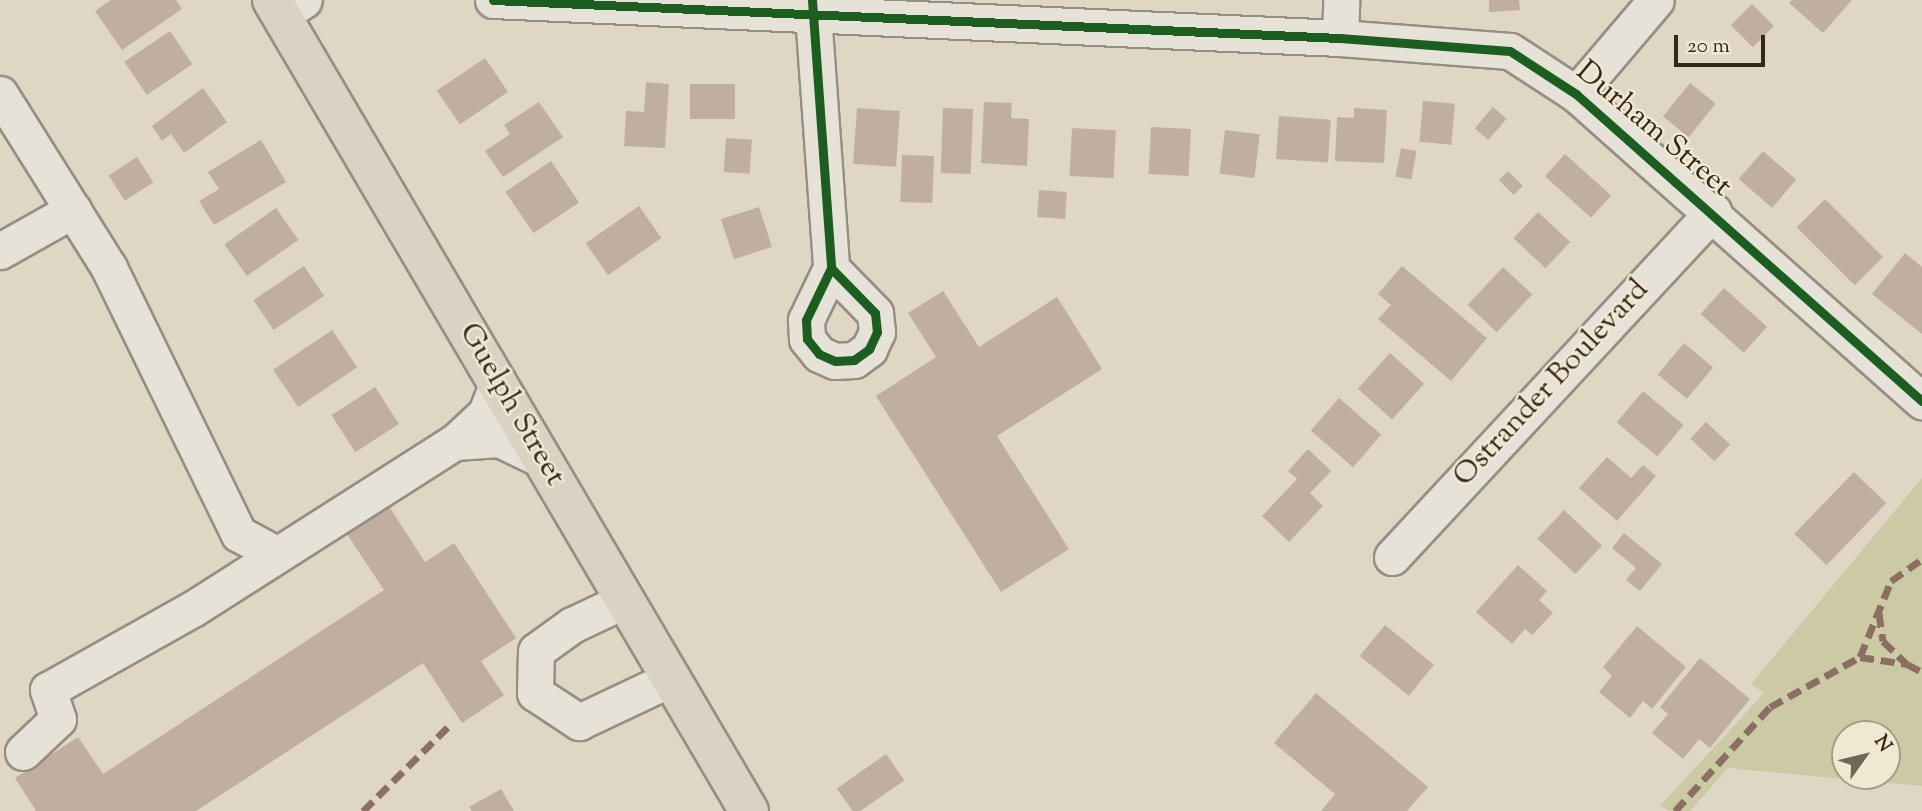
<!DOCTYPE html>
<html>
<head>
<meta charset="utf-8">
<style>
  body { margin:0 }
  #map { position:relative; width:1922px; height:811px; overflow:hidden; background:#dfd7c4; font-family:"Sorts Mill Goudy",serif }
  div>[style] { position:absolute }
  .green>* { inset:0; background:#cbcaa5 }
  .building>* { inset:0; background:#c0afa1; transform-origin:0 0 }
  .roads { filter:drop-shadow(2px 0 #958e83) drop-shadow(-2px 0 #958e83) drop-shadow(0 2px #958e83) drop-shadow(0 -2px #958e83) }
  .minor>* { height:35px; margin:-17.5px; padding:0 17.5px; transform-origin:17.5px; border-radius:17.5px; background:#e6e2d8 }
  .major>* { height:38px; margin:-19px; padding:0 19px; transform-origin:19px; border-radius:19px; background:#dad2c3 }
  .quiet>* { height:7px; margin-top:-3.5px; transform-origin:0; background:repeating-linear-gradient(90deg,#8d6e63 0 14px,transparent 0 21px) }
  .cycleway>* { height:9px; margin:-4.5px; padding:0 4.5px; transform-origin:4.5px; border-radius:4.5px; background:#1b5e20 }
  span { translate:-50% -50%; white-space:nowrap; text-align:center; line-height:1.15; -webkit-text-stroke:5px #f1e8d2; paint-order:stroke }
  .street-label { font-size:30px; color:#35271c }
  .north { position:absolute; left:1831px; top:720px; width:70px; height:70px; box-sizing:border-box; background:#f1e8d2; border:2px solid #a69b89; border-radius:50%; rotate:56deg; font-size:19px; font-weight:700; line-height:28px; text-align:center; color:#35271c }
  .north::after { content:''; display:block; margin:auto; width:24px; height:32px; background:#706557; clip-path:polygon(50% 0,100% 100%,50% 72%,0 100%) }
  .scale { position:absolute; left:1674px; top:35px; width:91px; height:32px; box-sizing:border-box; border:4px solid #35271c; border-top:0; padding-left:9px; font-size:21px; line-height:24px; white-space:nowrap; color:#35271c; -webkit-text-stroke:5px #f1e8d2; paint-order:stroke }
</style>
</head>
<body>
<div id="map">
  <div class="green">
    <i style="clip-path:polygon(evenodd,1922px 478px,1922px 786px,1728px 768px,1690px 811px,1670px 811px,1660px 806px,1764px 693px,1751px 684px,1922px 478px,1887px 734px,1887px 776px,1845px 776px,1845px 734px,1887px 734px)"></i>
  </div>
  <div class="building">
    <i style="clip-path:polygon(111px 0,176px 0,182px 9px,122px 50px,95px 11px)"></i>
    <i style="clip-path:polygon(1489px 0,1519px 0,1520px 10px,1489px 12px)"></i>
    <i style="clip-path:polygon(1792px 0,1852px 0,1823px 33px,1789px 3px)"></i>
    <i style="left:1752px;top:4px;width:31px;height:30px;rotate:45deg"></i>
    <i style="left:170px;top:31px;width:40px;height:55px;rotate:56deg"></i>
    <i style="left:485px;top:58px;width:41px;height:58px;rotate:56deg"></i>
    <i style="clip-path:polygon(646px 82px,669px 84px,665px 148px,624px 146px,626px 111px,644px 112px)"></i>
    <i style="left:1690px;top:83px;width:33px;height:43px;rotate:39deg"></i>
    <i style="left:735px;top:84px;width:35px;height:45px;rotate:90deg"></i>
    <i style="clip-path:polygon(203px 88px,227px 122px,184px 153px,171px 134px,162px 141px,152px 126px)"></i>
    <i style="left:1423px;top:101px;width:32px;height:41px;rotate:5deg"></i>
    <i style="clip-path:polygon(539px 102px,563px 137px,503px 177px,485px 151px,510px 134px,504px 125px)"></i>
    <i style="clip-path:polygon(984px 102px,1012px 103px,1011px 118px,1029px 119px,1027px 166px,981px 163px)"></i>
    <i style="left:1493px;top:107px;width:18px;height:28px;rotate:41deg"></i>
    <i style="left:857px;top:108px;width:43px;height:56px;rotate:4deg"></i>
    <i style="left:943px;top:108px;width:30px;height:65px;rotate:2deg"></i>
    <i style="clip-path:polygon(1354px 108px,1387px 110px,1384px 163px,1335px 161px,1337px 117px,1354px 118px)"></i>
    <i style="left:1279px;top:116px;width:52px;height:43px;rotate:4deg"></i>
    <i style="left:1151px;top:127px;width:40px;height:47px;rotate:3deg"></i>
    <i style="left:1072px;top:128px;width:44px;height:48px;rotate:3deg"></i>
    <i style="left:1225px;top:130px;width:35px;height:44px;rotate:7deg"></i>
    <i style="left:726px;top:138px;width:26px;height:34px;rotate:4deg"></i>
    <i style="clip-path:polygon(261px 140px,286px 182px,214px 225px,199px 201px,219px 189px,208px 172px)"></i>
    <i style="left:1401px;top:148px;width:16px;height:29px;rotate:11deg"></i>
    <i style="left:1763px;top:151px;width:44px;height:37px;rotate:41deg"></i>
    <i style="left:1565px;top:154px;width:62px;height:30px;rotate:42deg"></i>
    <i style="left:902px;top:155px;width:32px;height:47px;rotate:2deg"></i>
    <i style="left:137px;top:157px;width:30px;height:34px;rotate:57deg"></i>
    <i style="left:551px;top:161px;width:50px;height:55px;rotate:56deg"></i>
    <i style="left:1508px;top:171px;width:21px;height:13px;rotate:45deg"></i>
    <i style="left:1039px;top:190px;width:28px;height:27px;rotate:4deg"></i>
    <i style="left:1825px;top:199px;width:82px;height:40px;rotate:45deg"></i>
    <i style="left:639px;top:206px;width:39px;height:65px;rotate:55deg"></i>
    <i style="left:759px;top:207px;width:42px;height:40px;rotate:72deg"></i>
    <i style="left:276px;top:208px;width:39px;height:63px;rotate:55deg"></i>
    <i style="left:1538px;top:212px;width:44px;height:36px;rotate:43deg"></i>
    <i style="clip-path:polygon(1905px 253px,1922px 267px,1922px 334px,1872px 294px)"></i>
    <i style="left:304px;top:266px;width:36px;height:61px;rotate:56deg"></i>
    <i style="clip-path:polygon(1402px 266px,1487px 338px,1451px 381px,1378px 319px,1391px 305px,1378px 294px)"></i>
    <i style="left:1503px;top:267px;width:40px;height:52px;rotate:43deg"></i>
    <i style="left:1724px;top:288px;width:58px;height:35px;rotate:42deg"></i>
    <i style="clip-path:polygon(943px 291px,979px 347px,1057px 297px,1102px 369px,997px 436px,1069px 549px,1001px 592px,876px 396px,936px 357px,908px 313px)"></i>
    <i style="left:332px;top:330px;width:45px;height:71px;rotate:56deg"></i>
    <i style="left:1684px;top:343px;width:38px;height:41px;rotate:40deg"></i>
    <i style="left:1390px;top:353px;width:46px;height:48px;rotate:42deg"></i>
    <i style="left:375px;top:387px;width:44px;height:52px;rotate:57deg"></i>
    <i style="left:1643px;top:391px;width:53px;height:41px;rotate:40deg"></i>
    <i style="left:1339px;top:398px;width:56px;height:43px;rotate:41deg"></i>
    <i style="left:1706px;top:422px;width:33px;height:23px;rotate:43deg"></i>
    <i style="clip-path:polygon(1308px 449px,1331px 471px,1310px 493px,1323px 506px,1289px 542px,1262px 516px,1297px 479px,1288px 471px)"></i>
    <i style="clip-path:polygon(1607px 457px,1631px 478px,1643px 465px,1656px 476px,1617px 521px,1579px 488px)"></i>
    <i style="left:1854px;top:472px;width:45px;height:86px;rotate:44deg"></i>
    <i style="clip-path:polygon(385px 500px,425px 562px,454px 543px,516px 638px,481px 661px,504px 695px,462px 723px,423px 663px,196px 811px,36px 811px,15px 778px,78px 737px,103px 774px,384px 590px,343px 528px)"></i>
    <i style="left:1564px;top:510px;width:52px;height:39px;rotate:43deg"></i>
    <i style="clip-path:polygon(1624px 533px,1662px 564px,1640px 591px,1626px 580px,1636px 568px,1612px 548px)"></i>
    <i style="clip-path:polygon(1518px 565px,1547px 591px,1539px 600px,1553px 613px,1532px 635px,1525px 629px,1512px 644px,1476px 612px)"></i>
    <i style="left:1385px;top:625px;width:63px;height:40px;rotate:39deg"></i>
    <i style="clip-path:polygon(1637px 626px,1686px 667px,1652px 709px,1643px 701px,1630px 718px,1599px 692px,1612px 676px,1603px 667px)"></i>
    <i style="clip-path:polygon(1700px 658px,1750px 699px,1710px 748px,1699px 739px,1683px 759px,1652px 733px,1668px 714px,1660px 707px)"></i>
    <i style="clip-path:polygon(1316px 693px,1428px 787px,1407px 811px,1321px 811px,1335px 794px,1274px 743px)"></i>
    <i style="left:886px;top:754px;width:32px;height:60px;rotate:55deg"></i>
    <i style="clip-path:polygon(501px 789px,514px 811px,472px 811px,469px 807px)"></i>
  </div>
  <div class="roads">
    <div class="minor">
      <i style="left:493px;top:0;width:848px;rotate:2.57deg"></i>
      <i style="left:1340px;top:38px;width:170px;rotate:4.4deg"></i>
      <i style="left:1510px;top:51px;width:79px;rotate:33.1deg"></i>
      <i style="left:1576px;top:94px;width:463px;rotate:41.6deg"></i>
      <i style="left:812px;top:0;width:269px;rotate:85.9deg"></i>
      <i style="left:831px;top:268px;width:58px;rotate:115.7deg"></i>
      <i style="left:806px;top:320px;width:19px;rotate:87deg"></i>
      <i style="left:807px;top:339px;width:19px;rotate:51deg"></i>
      <i style="left:819px;top:354px;width:17px;rotate:24deg"></i>
      <i style="left:835px;top:361px;width:19px;rotate:-3deg"></i>
      <i style="left:854px;top:360px;width:19px;rotate:-36deg"></i>
      <i style="left:869px;top:349px;width:19px;rotate:-65deg"></i>
      <i style="left:877px;top:332px;width:19px;rotate:-96deg"></i>
      <i style="left:875px;top:313px;width:63px;rotate:-134.4deg"></i>
      <i style="left:280px;top:15px;width:28px;rotate:-32deg"></i>
      <i style="left:1340px;top:38px;width:38px;rotate:-88deg"></i>
      <i style="left:0;top:94px;width:205px;rotate:57.9deg"></i>
      <i style="left:109px;top:268px;width:296px;rotate:64deg"></i>
      <i style="left:239px;top:534px;width:42px;rotate:28.4deg"></i>
      <i style="left:1576px;top:94px;width:123px;rotate:-49.6deg"></i>
      <i style="left:0;top:251px;width:84px;rotate:-29.3deg"></i>
      <i style="left:455px;top:442px;width:44px;rotate:-3.9deg"></i>
      <i style="left:499px;top:439px;width:49px;rotate:25.5deg"></i>
      <i style="left:1392px;top:557px;width:472px;rotate:-47.1deg"></i>
      <i style="left:625px;top:600px;width:59px;rotate:154.7deg"></i>
      <i style="left:572px;top:625px;width:44px;rotate:144.2deg"></i>
      <i style="left:536px;top:651px;width:42px;rotate:91.4deg"></i>
      <i style="left:535px;top:693px;width:53px;rotate:33.4deg"></i>
      <i style="left:579px;top:722px;width:103px;rotate:-25.3deg"></i>
      <i style="left:23px;top:752px;width:48px;rotate:-43.3deg"></i>
      <i style="left:58px;top:719px;width:31px;rotate:-109deg"></i>
      <i style="left:48px;top:690px;width:167px;rotate:-29.3deg"></i>
      <i style="left:194px;top:608px;width:309px;rotate:-32.5deg"></i>
      <i style="left:455px;top:442px;width:42px;rotate:-43.1deg"></i>
      <i style="left:486px;top:413px;width:33px;rotate:-69deg"></i>
    </div>
    <div class="major">
      <i style="left:272px;top:0;width:941px;rotate:59.54deg"></i>
    </div>
  </div>
  <div class="quiet">
    <i style="left:1879px;top:613px;width:28px;rotate:82deg"></i>
    <i style="left:1883px;top:641px;width:33px;rotate:44deg"></i>
    <i style="left:1860px;top:657px;width:48px;rotate:8.5deg"></i>
    <i style="left:1907px;top:664px;width:17px;rotate:28deg"></i>
    <i style="left:363px;top:811px;width:124px;rotate:-44.7deg"></i>
    <i style="left:1675px;top:811px;width:141px;rotate:-47.6deg"></i>
    <i style="left:1770px;top:707px;width:103px;rotate:-29.1deg"></i>
    <i style="left:1860px;top:657px;width:82px;rotate:-67.8deg"></i>
    <i style="left:1891px;top:581px;width:38px;rotate:-35deg"></i>
  </div>
  <div class="cycleway">
    <i style="left:493px;top:0;width:848px;rotate:2.57deg"></i>
    <i style="left:1340px;top:38px;width:170px;rotate:4.4deg"></i>
    <i style="left:1510px;top:51px;width:79px;rotate:33.1deg"></i>
    <i style="left:1576px;top:94px;width:463px;rotate:41.6deg"></i>
    <i style="left:812px;top:0;width:269px;rotate:85.9deg"></i>
    <i style="left:831px;top:268px;width:58px;rotate:115.7deg"></i>
    <i style="left:806px;top:320px;width:19px;rotate:87deg"></i>
    <i style="left:807px;top:339px;width:19px;rotate:51deg"></i>
    <i style="left:819px;top:354px;width:17px;rotate:24deg"></i>
    <i style="left:835px;top:361px;width:19px;rotate:-3deg"></i>
    <i style="left:854px;top:360px;width:19px;rotate:-36deg"></i>
    <i style="left:869px;top:349px;width:19px;rotate:-65deg"></i>
    <i style="left:877px;top:332px;width:19px;rotate:-96deg"></i>
    <i style="left:875px;top:313px;width:63px;rotate:-134.4deg"></i>
  </div>
  <div class="street-label">
    <span style="left:1653px;top:130px;rotate:40deg">Durham Street</span>
    <span style="left:1552px;top:384px;rotate:-47deg">Ostrander Boulevard</span>
    <span style="left:511px;top:405px;rotate:60deg">Guelph Street</span>
  </div>
  <div class="north">N</div>
  <div class="scale">20 m</div>
</div>
</body>
</html>
